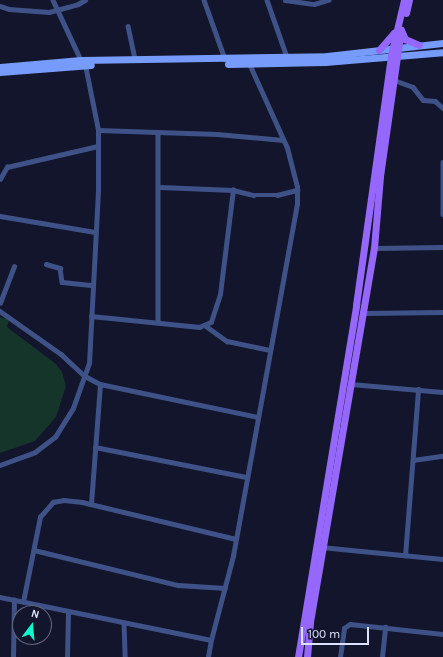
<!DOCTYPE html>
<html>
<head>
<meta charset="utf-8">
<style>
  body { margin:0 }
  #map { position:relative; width:443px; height:657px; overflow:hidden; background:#12152b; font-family:Karla,sans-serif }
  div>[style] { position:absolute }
  .green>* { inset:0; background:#15352a }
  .street>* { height:4.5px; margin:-2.25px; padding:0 2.25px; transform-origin:2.25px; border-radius:2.25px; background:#3e5288 }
  .secondary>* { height:7px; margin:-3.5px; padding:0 3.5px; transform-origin:3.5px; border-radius:3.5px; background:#769bfb }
  .primary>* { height:7px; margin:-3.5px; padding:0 3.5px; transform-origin:3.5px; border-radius:3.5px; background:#9667fb }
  span { translate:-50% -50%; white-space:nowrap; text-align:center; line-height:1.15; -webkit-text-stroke:4px #12152b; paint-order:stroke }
  .north { position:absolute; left:12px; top:605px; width:40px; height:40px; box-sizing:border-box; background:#12152b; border:1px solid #63677f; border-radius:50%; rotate:16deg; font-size:11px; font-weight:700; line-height:16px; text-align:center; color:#dde3fe }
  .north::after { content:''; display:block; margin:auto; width:14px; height:18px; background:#0ef9c9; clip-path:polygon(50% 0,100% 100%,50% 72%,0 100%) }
  .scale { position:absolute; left:301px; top:627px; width:68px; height:18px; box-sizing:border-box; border:2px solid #dde3fe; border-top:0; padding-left:5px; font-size:12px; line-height:14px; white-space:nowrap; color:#dde3fe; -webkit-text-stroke:3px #12152b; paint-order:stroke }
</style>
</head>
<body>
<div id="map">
  <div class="green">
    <i style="clip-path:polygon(0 317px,9px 320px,7px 327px,56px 364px,62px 372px,66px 386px,56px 417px,35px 441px,0 453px)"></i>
  </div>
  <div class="street">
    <i style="left:53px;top:0;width:66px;rotate:65deg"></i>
    <i style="left:204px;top:0;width:63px;rotate:70.4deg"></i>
    <i style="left:267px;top:0;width:60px;rotate:70.7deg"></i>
    <i style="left:285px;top:0;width:29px;rotate:8deg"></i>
    <i style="left:314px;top:4px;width:15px;rotate:-16deg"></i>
    <i style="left:0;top:6px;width:9px;rotate:18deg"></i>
    <i style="left:9px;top:9px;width:40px;rotate:4.3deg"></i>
    <i style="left:49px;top:12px;width:30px;rotate:-15deg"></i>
    <i style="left:78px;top:4px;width:8px;rotate:-30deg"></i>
    <i style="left:128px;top:26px;width:34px;rotate:78deg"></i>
    <i style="left:394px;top:80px;width:20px;rotate:20deg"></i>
    <i style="left:413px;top:87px;width:16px;rotate:52deg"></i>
    <i style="left:423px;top:100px;width:12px;rotate:5deg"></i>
    <i style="left:435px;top:101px;width:11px;rotate:41deg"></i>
    <i style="left:98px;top:130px;width:119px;rotate:1.9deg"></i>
    <i style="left:217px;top:134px;width:66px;rotate:5.2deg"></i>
    <i style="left:158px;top:133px;width:188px;rotate:90deg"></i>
    <i style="left:443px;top:162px;width:52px;rotate:90deg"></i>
    <i style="left:0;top:179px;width:14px;rotate:-60deg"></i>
    <i style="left:7px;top:167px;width:93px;rotate:-13deg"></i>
    <i style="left:160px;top:187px;width:73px;rotate:2.4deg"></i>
    <i style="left:233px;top:190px;width:21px;rotate:14deg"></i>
    <i style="left:253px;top:195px;width:24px"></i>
    <i style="left:277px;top:195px;width:21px;rotate:-14deg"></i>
    <i style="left:0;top:216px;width:96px;rotate:9.6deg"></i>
    <i style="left:374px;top:248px;width:69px;rotate:-0.8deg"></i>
    <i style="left:46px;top:264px;width:15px;rotate:16deg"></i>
    <i style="left:60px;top:268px;width:14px;rotate:82deg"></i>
    <i style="left:62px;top:282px;width:31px;rotate:6deg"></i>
    <i style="left:0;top:303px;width:39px;rotate:-69deg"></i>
    <i style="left:0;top:311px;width:75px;rotate:35.2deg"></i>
    <i style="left:61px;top:354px;width:33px;rotate:43deg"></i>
    <i style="left:85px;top:376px;width:17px;rotate:28deg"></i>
    <i style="left:100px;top:384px;width:161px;rotate:11.8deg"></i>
    <i style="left:364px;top:313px;width:79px;rotate:-0.7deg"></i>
    <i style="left:91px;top:316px;width:109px;rotate:5.8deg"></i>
    <i style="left:199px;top:327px;width:13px;rotate:-23deg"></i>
    <i style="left:211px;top:322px;width:29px;rotate:-72deg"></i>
    <i style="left:220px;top:294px;width:105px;rotate:-82.9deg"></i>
    <i style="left:206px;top:326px;width:26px;rotate:36deg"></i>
    <i style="left:227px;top:341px;width:44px;rotate:11.8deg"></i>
    <i style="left:351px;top:384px;width:92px;rotate:5deg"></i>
    <i style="left:95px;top:447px;width:155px;rotate:11.2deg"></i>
    <i style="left:413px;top:460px;width:30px;rotate:-8deg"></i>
    <i style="left:0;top:465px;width:37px;rotate:-20deg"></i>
    <i style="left:35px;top:452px;width:25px;rotate:-37deg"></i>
    <i style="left:55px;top:437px;width:34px;rotate:-58deg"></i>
    <i style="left:73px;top:408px;width:48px;rotate:-70.4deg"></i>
    <i style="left:89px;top:363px;width:172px;rotate:-87deg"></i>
    <i style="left:98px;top:191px;width:61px;rotate:-90deg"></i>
    <i style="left:98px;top:130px;width:66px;rotate:-101.3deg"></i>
    <i style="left:91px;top:504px;width:120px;rotate:-85.7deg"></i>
    <i style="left:321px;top:547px;width:123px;rotate:5.6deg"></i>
    <i style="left:34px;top:550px;width:148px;rotate:13.7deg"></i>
    <i style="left:178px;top:585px;width:47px;rotate:3.7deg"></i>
    <i style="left:405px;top:556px;width:167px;rotate:-85.5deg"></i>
    <i style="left:0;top:597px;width:215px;rotate:11.5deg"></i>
    <i style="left:211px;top:640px;width:87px;rotate:-75.3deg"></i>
    <i style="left:233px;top:556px;width:358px;rotate:-79.7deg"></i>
    <i style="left:297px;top:204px;width:17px;rotate:-90deg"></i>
    <i style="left:297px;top:187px;width:40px;rotate:-104.4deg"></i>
    <i style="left:287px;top:148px;width:92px;rotate:-114.3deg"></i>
    <i style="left:23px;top:602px;width:87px;rotate:-78.7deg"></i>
    <i style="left:40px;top:517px;width:20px;rotate:-49deg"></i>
    <i style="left:53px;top:502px;width:11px;rotate:-10deg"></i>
    <i style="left:64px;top:500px;width:18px;rotate:6deg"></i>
    <i style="left:82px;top:502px;width:158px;rotate:13.5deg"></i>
    <i style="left:124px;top:623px;width:34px;rotate:88deg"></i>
    <i style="left:13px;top:657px;width:57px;rotate:-89deg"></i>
    <i style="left:67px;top:657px;width:45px;rotate:-88.7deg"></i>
    <i style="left:208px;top:657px;width:17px;rotate:-80deg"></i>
    <i style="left:340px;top:657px;width:29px;rotate:-82deg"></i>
    <i style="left:344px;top:628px;width:7px;rotate:-34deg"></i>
    <i style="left:350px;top:624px;width:94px;rotate:6.1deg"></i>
    <i style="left:382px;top:657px;width:30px;rotate:-84deg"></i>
  </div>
  <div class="secondary">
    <i style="left:228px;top:64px;width:97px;rotate:-1.2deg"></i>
    <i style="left:325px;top:62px;width:118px;rotate:-4.8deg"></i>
    <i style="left:0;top:67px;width:81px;rotate:-4.9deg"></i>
    <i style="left:81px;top:60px;width:246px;rotate:-0.9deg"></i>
    <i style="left:327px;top:56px;width:117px;rotate:-6.4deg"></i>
    <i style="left:0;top:72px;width:91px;rotate:-4.4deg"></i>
  </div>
  <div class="primary">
    <i style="left:406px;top:13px;width:13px;rotate:-77deg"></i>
    <i style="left:402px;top:32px;width:8px;rotate:67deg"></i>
    <i style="left:405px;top:39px;width:15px;rotate:23deg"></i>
    <i style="left:379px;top:50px;width:23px;rotate:-49deg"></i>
    <i style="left:298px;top:657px;width:357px;rotate:-80.6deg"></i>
    <i style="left:356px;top:305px;width:252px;rotate:-82deg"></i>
    <i style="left:391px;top:55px;width:57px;rotate:-76.7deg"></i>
    <i style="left:307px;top:657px;width:35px;rotate:-85deg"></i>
    <i style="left:310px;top:622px;width:379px;rotate:-80.3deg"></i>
    <i style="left:374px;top:248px;width:72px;rotate:-85.2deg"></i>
    <i style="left:380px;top:176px;width:148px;rotate:-81.9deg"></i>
  </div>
  <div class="north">N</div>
  <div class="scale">100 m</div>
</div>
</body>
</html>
